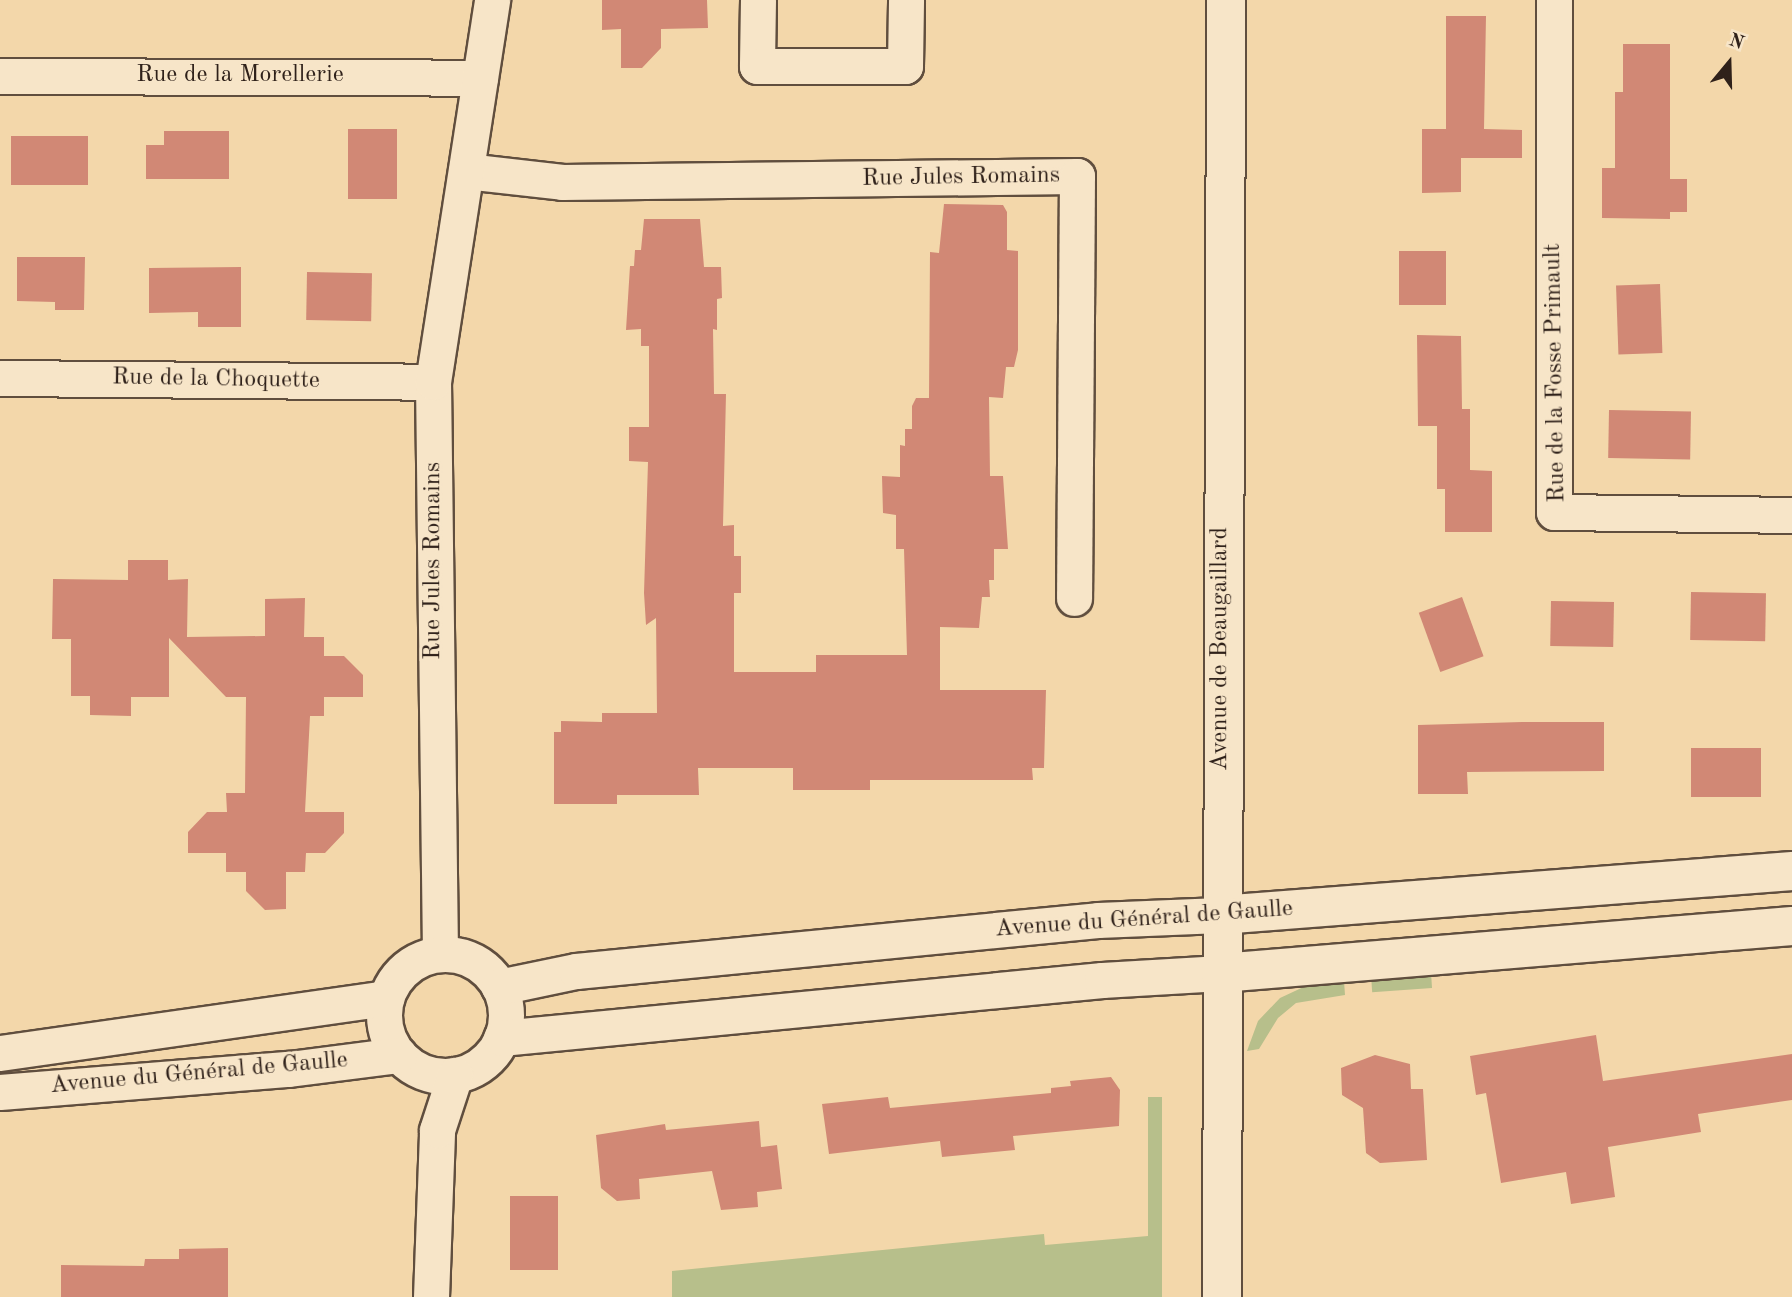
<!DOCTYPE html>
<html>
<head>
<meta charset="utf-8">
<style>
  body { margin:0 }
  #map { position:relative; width:1792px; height:1297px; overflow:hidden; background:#f3d7aa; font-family:"Old Standard TT",serif }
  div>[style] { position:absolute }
  .green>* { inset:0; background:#b7bf8b; transform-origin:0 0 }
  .building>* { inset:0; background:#d18875; transform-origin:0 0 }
  .roads { filter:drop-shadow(2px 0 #604e3e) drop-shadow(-2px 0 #604e3e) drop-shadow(0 2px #604e3e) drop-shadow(0 -2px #604e3e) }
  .minor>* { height:35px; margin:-17.5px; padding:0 17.5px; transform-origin:17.5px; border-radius:17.5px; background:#f7e5c8 }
  .minor>.ring { margin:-17.5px; padding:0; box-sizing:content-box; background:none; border:35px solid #f7e5c8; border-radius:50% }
  .tertiary>* { height:38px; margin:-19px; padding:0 19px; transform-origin:19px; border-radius:19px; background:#f7e5c8 }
  .secondary>* { height:38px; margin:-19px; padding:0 19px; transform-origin:19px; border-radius:19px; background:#f7e5c8 }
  span { translate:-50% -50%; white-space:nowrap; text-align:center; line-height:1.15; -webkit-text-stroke:5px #f7e5c8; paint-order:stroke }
  .street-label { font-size:24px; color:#2f211a }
  .north { position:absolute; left:1694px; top:28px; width:70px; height:70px; -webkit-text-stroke:5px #f7e5c8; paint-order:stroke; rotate:19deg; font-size:19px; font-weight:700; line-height:28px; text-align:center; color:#2f211a }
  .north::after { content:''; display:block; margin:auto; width:24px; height:32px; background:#2f211a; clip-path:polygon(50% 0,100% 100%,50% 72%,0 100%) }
</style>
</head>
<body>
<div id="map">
  <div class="green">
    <i style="left:1431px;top:973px;width:15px;height:60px;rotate:86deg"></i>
    <i style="clip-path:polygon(1344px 981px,1345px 995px,1296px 1003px,1278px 1018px,1259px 1049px,1247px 1051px,1258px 1021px,1280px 998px,1310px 984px)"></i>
    <i style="clip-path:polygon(1148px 1097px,1162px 1097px,1162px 1297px,672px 1297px,672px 1271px,1044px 1234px,1045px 1245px,1148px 1236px)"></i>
  </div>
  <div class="building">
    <i style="clip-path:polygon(602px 0,707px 0,708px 28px,661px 29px,661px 48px,642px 68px,621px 68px,621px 29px,602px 30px)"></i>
    <i style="clip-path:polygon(1446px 16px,1486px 16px,1484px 129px,1522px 130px,1522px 158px,1461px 158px,1461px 192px,1422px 193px,1422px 129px,1446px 129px)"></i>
    <i style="clip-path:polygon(1623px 44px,1670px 44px,1670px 179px,1687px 179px,1687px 212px,1670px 212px,1670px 219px,1602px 218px,1602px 168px,1615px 168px,1615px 92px,1623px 92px)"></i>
    <i style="left:348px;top:129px;width:49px;height:70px"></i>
    <i style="clip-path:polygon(164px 131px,229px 131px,229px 179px,146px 179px,146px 145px,164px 145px)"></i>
    <i style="left:11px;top:136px;width:77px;height:49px"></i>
    <i style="clip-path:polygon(944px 204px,1003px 205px,1007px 212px,1007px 250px,1018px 251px,1018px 350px,1014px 367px,1006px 367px,1003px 398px,989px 397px,990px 476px,1003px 476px,1008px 549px,994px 549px,994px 580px,989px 580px,990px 597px,982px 597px,979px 628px,940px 627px,940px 690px,1046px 690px,1044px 768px,1032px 768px,1033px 780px,870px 780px,870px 790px,793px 790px,793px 768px,698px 768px,699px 795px,617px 795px,617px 804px,554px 804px,554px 732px,561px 732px,561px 721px,602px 722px,602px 713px,657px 713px,656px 618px,646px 625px,644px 593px,648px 462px,629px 461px,629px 427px,649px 427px,649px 346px,641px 346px,641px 329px,626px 330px,630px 266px,634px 266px,635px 250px,641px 250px,644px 219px,700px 219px,704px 267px,721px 267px,722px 298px,717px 299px,717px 330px,713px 329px,714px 394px,726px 394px,723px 526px,734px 525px,734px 556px,741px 556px,741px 593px,734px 593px,734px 672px,816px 672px,816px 655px,907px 655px,904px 549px,896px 549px,896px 515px,883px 513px,882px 476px,900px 477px,900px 445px,905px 446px,905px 429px,912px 429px,912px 406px,916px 398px,929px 398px,930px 252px,939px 253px)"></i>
    <i style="left:1399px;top:251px;width:47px;height:54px"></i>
    <i style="clip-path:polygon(17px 257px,85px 257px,84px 310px,55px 310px,55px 302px,17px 301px)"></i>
    <i style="clip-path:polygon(241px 267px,241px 327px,198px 327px,198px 312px,149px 313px,149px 268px)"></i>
    <i style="left:307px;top:272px;width:65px;height:48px;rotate:1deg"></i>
    <i style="left:1660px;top:284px;width:69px;height:44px;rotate:88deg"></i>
    <i style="clip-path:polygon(1417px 335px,1461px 336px,1462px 409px,1470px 409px,1470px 470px,1492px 471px,1492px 532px,1445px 532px,1445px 489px,1437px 489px,1437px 426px,1418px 426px)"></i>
    <i style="left:1609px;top:410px;width:82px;height:48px;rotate:1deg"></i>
    <i style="clip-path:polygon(128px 560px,168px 560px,168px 580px,188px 579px,187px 637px,265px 636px,265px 599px,305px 598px,304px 637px,324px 637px,324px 656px,344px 656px,363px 675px,363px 697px,324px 697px,324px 716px,310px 716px,305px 812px,344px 812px,344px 833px,325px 853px,306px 853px,305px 872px,286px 872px,286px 909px,265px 910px,246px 891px,246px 872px,226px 872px,226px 853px,188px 853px,188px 832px,207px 812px,227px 812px,226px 793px,245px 793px,246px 697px,226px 697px,169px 638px,169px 697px,131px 697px,131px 716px,90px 715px,90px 696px,71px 696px,71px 639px,52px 639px,53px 579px,128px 580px)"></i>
    <i style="left:1691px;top:592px;width:75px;height:48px;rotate:1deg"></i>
    <i style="left:1462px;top:597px;width:63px;height:46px;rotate:70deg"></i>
    <i style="left:1551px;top:601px;width:63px;height:45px;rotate:1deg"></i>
    <i style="clip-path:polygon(1522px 722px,1604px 722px,1604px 771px,1467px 772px,1468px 794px,1418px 794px,1418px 725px)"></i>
    <i style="left:1761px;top:748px;width:49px;height:70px;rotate:90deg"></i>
    <i style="clip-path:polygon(1596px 1035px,1603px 1081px,1792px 1054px,1792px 1100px,1698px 1114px,1701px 1132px,1608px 1147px,1615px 1197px,1571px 1204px,1566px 1172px,1501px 1183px,1486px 1093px,1476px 1095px,1470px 1056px)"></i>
    <i style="clip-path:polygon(1375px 1055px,1410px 1064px,1411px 1089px,1423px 1089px,1427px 1160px,1380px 1163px,1366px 1153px,1363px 1108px,1342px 1095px,1341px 1068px)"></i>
    <i style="clip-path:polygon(1111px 1077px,1120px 1090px,1119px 1126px,1013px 1136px,1015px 1150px,942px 1157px,940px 1141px,829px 1154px,822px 1104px,888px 1097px,890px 1108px,1051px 1093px,1051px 1088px,1071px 1086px,1070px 1081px)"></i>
    <i style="clip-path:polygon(759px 1121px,761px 1147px,777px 1145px,782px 1189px,757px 1192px,758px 1207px,721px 1210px,712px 1171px,639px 1179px,640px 1199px,617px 1201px,601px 1188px,596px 1135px,665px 1124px,666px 1130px)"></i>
    <i style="left:510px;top:1196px;width:48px;height:74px"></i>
    <i style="clip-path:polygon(228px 1248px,228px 1297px,61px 1297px,61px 1265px,144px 1266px,145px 1259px,179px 1259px,179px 1249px)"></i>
  </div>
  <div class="roads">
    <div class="minor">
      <i style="left:758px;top:0;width:66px;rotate:90.9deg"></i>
      <i style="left:757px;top:66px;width:148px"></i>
      <i style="left:905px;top:66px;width:66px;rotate:-89.1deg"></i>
      <i style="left:1554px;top:0;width:512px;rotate:90deg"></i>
      <i style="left:1554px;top:512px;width:238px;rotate:0.7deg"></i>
      <i style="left:0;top:76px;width:480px;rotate:0.2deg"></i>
      <i style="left:466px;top:171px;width:97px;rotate:6.5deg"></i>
      <i style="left:562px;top:182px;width:515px;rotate:-0.67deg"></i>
      <i style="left:1077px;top:176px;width:422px;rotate:90.4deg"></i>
      <i style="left:0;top:378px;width:433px;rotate:0.5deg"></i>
      <i style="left:440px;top:954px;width:572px;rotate:-90.7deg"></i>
      <i style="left:433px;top:382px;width:387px;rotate:-81.2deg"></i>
      <i class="ring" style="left:384px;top:954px;width:87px;height:87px"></i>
      <i style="left:499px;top:987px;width:79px;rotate:-11.7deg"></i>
      <i style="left:576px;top:971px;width:524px;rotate:-5.58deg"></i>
      <i style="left:1098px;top:920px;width:122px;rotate:-2.3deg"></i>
      <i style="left:501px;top:1038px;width:604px;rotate:-5.51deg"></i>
      <i style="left:1102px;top:980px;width:119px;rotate:-3.4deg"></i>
      <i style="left:0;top:1053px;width:390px;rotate:-8.1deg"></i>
      <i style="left:0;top:1092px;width:290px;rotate:-4.6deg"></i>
      <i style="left:289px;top:1069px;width:111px;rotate:-7.3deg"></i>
      <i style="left:431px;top:1297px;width:167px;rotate:-87.9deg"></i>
      <i style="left:437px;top:1130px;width:58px;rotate:-71.9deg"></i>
    </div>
    <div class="tertiary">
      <i style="left:1220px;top:915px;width:574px;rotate:-4.4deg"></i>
      <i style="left:1221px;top:973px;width:573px;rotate:-4.71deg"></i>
    </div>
    <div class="secondary">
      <i style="left:1222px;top:1297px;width:1297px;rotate:-89.82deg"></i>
    </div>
  </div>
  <div class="street-label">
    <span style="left:240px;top:76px">Rue de la Morellerie</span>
    <span style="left:961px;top:178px;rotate:-1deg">Rue Jules Romains</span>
    <span style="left:1556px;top:373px;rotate:-91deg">Rue de la Fosse Primault</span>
    <span style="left:216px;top:380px;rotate:1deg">Rue de la Choquette</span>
    <span style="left:434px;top:561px;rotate:-90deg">Rue Jules Romains</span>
    <span style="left:1221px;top:649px;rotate:-90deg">Avenue de Beaugaillard</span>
    <span style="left:1144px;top:920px;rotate:-4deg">Avenue du Général de Gaulle</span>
    <span style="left:199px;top:1074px;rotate:-5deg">Avenue du Général de Gaulle</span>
  </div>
  <div class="north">N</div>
</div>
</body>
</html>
